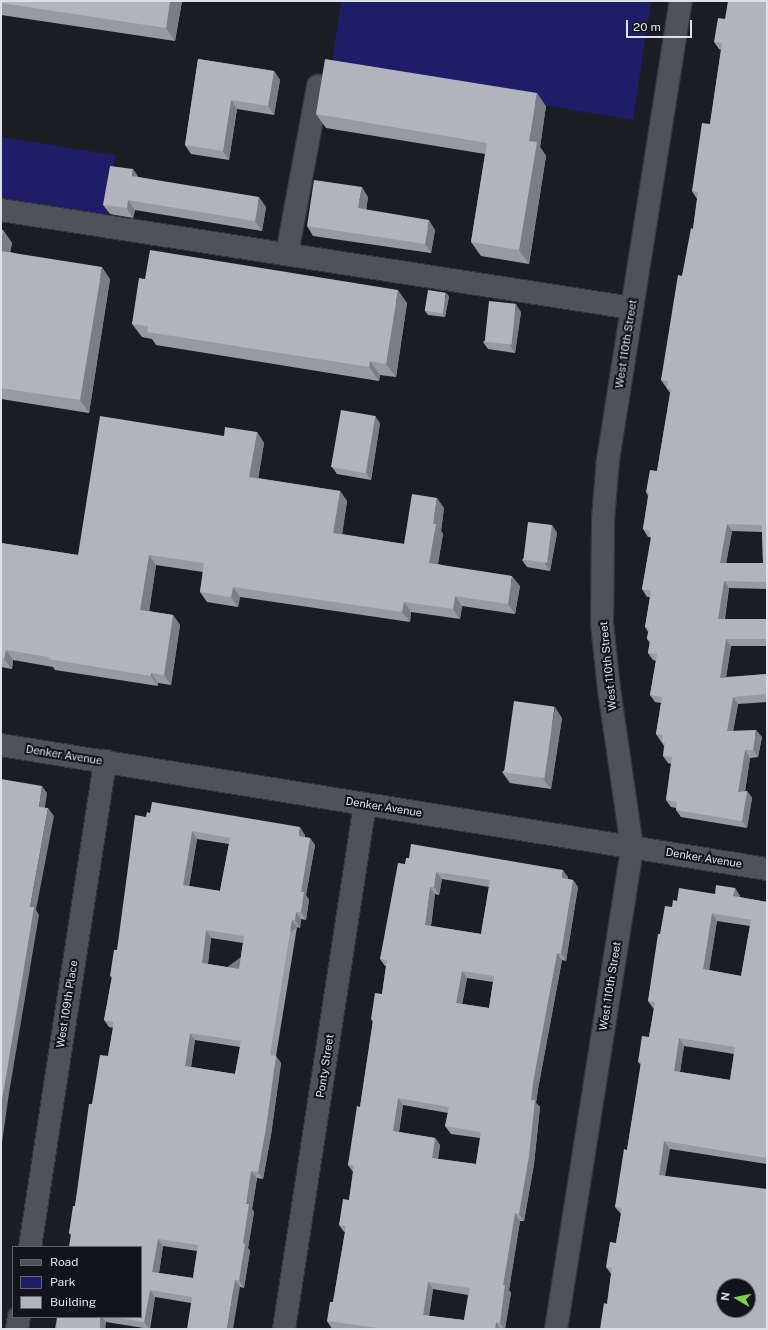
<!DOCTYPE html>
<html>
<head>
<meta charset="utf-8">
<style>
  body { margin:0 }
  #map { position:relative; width:768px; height:1330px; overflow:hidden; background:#1b1d24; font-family:"Public Sans",sans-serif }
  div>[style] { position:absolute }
  .green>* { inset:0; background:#1d1e67; transform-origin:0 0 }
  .roads { filter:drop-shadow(1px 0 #36373d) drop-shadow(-1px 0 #36373d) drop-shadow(0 1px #36373d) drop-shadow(0 -1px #36373d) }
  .minor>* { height:22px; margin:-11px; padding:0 11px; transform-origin:11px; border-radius:11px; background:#50525b }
  .wall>* { inset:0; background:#989aa3 }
  .shaded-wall>* { inset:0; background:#7c7d84; transform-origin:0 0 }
  .building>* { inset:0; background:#b1b3bd; transform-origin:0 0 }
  span { translate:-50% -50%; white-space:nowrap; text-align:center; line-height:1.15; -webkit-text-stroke:4px #12141b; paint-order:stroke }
  .street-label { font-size:11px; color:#dfe0e5 }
  .frame { position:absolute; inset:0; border:2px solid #dfe0e5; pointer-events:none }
  .legend { position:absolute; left:12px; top:1246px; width:130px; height:72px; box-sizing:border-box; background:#12141b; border:1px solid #64666c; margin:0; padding:5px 7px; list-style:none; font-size:12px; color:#dfe0e5 }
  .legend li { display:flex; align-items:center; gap:8px; height:20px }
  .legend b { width:20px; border:1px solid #64666c }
  .north { position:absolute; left:716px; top:1278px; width:40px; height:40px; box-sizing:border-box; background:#12141b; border:1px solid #64666c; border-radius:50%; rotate:279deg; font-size:11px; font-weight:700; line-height:16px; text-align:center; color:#dfe0e5 }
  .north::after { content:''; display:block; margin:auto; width:14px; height:18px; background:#80d051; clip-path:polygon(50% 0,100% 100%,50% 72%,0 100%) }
  .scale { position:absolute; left:626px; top:20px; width:66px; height:18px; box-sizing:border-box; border:2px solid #dfe0e5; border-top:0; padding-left:5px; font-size:12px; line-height:14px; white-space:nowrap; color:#dfe0e5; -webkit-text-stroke:3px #12141b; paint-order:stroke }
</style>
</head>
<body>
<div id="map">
  <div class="green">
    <i style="clip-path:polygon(341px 1px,651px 1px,633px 120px,331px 70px)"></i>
    <i style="left:1px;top:137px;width:116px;height:62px;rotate:9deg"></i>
  </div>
  <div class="roads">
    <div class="minor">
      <i style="left:1px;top:210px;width:639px;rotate:8.83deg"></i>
      <i style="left:287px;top:254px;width:171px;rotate:-79.5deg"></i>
      <i style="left:1px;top:745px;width:776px;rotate:9.2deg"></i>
      <i style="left:30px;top:1247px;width:492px;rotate:-81.2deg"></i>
      <i style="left:17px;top:1329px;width:12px;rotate:-81deg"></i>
      <i style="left:284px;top:1329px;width:531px;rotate:-81.23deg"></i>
      <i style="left:556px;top:1329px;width:488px;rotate:-81deg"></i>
      <i style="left:632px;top:847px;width:160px;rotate:-98.3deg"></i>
      <i style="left:609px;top:689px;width:66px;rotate:-96.1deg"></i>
      <i style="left:602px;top:623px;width:104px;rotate:-89.4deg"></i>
      <i style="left:603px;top:519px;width:59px;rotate:-85.2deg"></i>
      <i style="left:608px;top:460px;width:465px;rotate:-81deg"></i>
    </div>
  </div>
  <div class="wall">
    <i style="clip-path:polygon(1px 1px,182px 1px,175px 41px,1px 15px)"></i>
    <i style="clip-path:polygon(evenodd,767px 1px,767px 589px,729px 588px,725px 619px,767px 619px,767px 646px,731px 646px,726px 677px,767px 674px,767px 702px,738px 704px,733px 731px,762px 737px,758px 757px,750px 758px,745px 791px,747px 791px,752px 798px,747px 828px,681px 817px,676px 810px,676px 808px,671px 807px,666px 800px,671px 764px,668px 763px,663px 756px,664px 746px,656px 734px,661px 703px,655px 702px,650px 695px,656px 661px,653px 660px,648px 653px,650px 643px,647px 639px,648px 632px,645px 627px,650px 597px,647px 597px,642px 589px,651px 539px,650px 537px,648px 537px,643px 529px,648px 496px,646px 492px,657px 471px,670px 393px,661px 380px,682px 276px,693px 229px,697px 199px,692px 191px,710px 124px,721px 50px,719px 49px,714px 42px,725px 19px,767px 1px,732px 531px,762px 532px,763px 563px,726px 563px,732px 531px)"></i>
    <i style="clip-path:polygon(198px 59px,274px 71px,280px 80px,274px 115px,237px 109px,229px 160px,191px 154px,185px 145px)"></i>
    <i style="clip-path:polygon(546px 106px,540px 147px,546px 156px,529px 264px,481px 256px,471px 242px,485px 154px,326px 128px,316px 114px)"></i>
    <i style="clip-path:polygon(139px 177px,266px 207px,262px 231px,135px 210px,133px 218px,110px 214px,103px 205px)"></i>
    <i style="clip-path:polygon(368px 197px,366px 210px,435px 230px,431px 253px,313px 236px,307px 226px)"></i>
    <i style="clip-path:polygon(1px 230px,3px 230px,12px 243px,10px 252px,110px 279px,89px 413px,1px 399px)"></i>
    <i style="clip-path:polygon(145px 279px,407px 303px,396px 377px,380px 375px,379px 381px,156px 345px,152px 339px,142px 337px,132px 324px)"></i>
    <i style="clip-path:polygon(449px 296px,445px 317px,428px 315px,425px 311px)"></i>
    <i style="clip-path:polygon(521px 312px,515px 353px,488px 349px,483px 342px)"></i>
    <i style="clip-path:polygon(380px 423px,371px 480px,337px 474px,332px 467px)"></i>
    <i style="clip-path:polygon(257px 432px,264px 443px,258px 478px,340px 491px,347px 501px,342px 534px,404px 544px,444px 508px,441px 531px,443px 534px,438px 564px,520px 586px,515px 614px,462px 606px,460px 619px,411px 612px,410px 622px,240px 597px,238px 607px,207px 602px,200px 592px,203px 572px,156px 565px,149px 611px,173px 615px,180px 625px,171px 685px,158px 683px,158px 686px,55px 670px,53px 667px,13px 660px,12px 669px,1px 667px,1px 543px,78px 555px,224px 436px)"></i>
    <i style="clip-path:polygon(552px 525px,557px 533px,550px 571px,527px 567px,522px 560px)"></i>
    <i style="clip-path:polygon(562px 718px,551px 789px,510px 783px,502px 772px)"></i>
    <i style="clip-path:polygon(evenodd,146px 817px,305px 835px,305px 837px,310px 838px,315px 845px,306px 895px,309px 900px,306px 920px,301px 919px,300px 928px,297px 927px,276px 1056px,281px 1063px,271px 1135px,263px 1179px,257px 1178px,252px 1209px,254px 1212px,248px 1248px,250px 1251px,244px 1288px,240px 1287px,191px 1303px,155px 1297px,150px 1329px,106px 1322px,105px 1329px,55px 1329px,57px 1317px,141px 1317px,69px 1233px,75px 1206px,92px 1104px,108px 1056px,113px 1028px,109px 1027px,104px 1020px,112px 978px,110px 976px,117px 950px,146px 817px,197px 839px,229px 844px,220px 891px,189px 886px,197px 839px,146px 817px,211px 938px,243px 943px,239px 969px,208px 964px,211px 938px,146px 817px,195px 1040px,240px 1047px,235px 1074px,191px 1067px,195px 1040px,146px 817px,163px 1246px,197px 1251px,193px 1278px,159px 1273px,163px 1246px)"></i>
    <i style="clip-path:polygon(evenodd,405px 864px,568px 877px,568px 879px,573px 880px,578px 887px,566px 961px,562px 960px,538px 1089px,536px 1103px,540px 1107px,534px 1164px,524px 1221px,520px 1221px,509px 1290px,511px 1293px,505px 1329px,332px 1329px,327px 1321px,333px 1302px,345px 1232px,344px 1232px,339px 1225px,349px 1200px,353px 1172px,348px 1165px,360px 1107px,373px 1022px,371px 1019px,382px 994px,386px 966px,385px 966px,380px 959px,405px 864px,442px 879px,489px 887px,481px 934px,431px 926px,435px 894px,439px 895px,442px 879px,405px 864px,467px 978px,493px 982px,489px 1008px,462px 1004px,467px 978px,405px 864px,403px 1105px,448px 1113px,445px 1126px,451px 1134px,480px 1138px,476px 1164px,438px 1159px,440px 1145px,435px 1138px,399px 1132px,403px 1105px,405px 864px,433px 1289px,468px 1295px,464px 1320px,429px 1316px,433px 1289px)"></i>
    <i style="clip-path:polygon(evenodd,735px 888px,740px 896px,739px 897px,767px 902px,767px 1164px,670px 1149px,607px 1304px,611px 1274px,606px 1267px,616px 1243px,621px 1214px,615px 1207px,627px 1150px,641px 1065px,638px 1062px,649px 1037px,654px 1009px,653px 1008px,648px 1001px,660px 934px,672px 907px,677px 901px,715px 894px,735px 888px,717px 921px,750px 926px,741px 976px,709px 970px,717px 921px,735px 888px,684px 1046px,734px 1054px,730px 1080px,680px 1072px,684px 1046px)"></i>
  </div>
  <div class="shaded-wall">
    <i style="clip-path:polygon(170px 1px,182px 1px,175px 41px,166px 28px)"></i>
    <i style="clip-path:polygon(274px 71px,280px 80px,274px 115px,268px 106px)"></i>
    <i style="clip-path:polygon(537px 93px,546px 106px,540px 147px,546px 156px,529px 264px,519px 250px,529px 141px)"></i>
    <i style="clip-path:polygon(231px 100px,237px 109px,229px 160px,223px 151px)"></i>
    <i style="clip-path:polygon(133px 169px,140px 179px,132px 176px)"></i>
    <i style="clip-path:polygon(362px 187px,368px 197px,365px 218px,358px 208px)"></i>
    <i style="clip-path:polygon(259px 197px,266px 207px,262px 231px,255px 221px)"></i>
    <i style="clip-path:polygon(128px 200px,135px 210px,133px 218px,127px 208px)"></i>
    <i style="clip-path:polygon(429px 220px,435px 230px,431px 253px,425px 244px)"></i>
    <i style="clip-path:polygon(3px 230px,12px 243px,8px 263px,1px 253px,1px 243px)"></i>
    <i style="clip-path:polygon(102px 267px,110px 279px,89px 413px,80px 400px)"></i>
    <i style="clip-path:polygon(398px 290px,407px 303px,396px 377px,386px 364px)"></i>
    <i style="clip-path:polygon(446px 293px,449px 296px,445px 317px,443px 314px)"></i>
    <i style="clip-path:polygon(516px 304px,521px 312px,515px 353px,510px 346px)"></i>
    <i style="clip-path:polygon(370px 361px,380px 375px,379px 381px,369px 367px)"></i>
    <i style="clip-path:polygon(375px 416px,380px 423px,371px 480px,366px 473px)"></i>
    <i style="clip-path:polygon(257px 432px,264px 443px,257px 487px,249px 477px)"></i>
    <i style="clip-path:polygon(340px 491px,347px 501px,341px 543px,333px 533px)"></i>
    <i style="clip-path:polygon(437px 498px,444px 508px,441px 531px,443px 534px,436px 573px,429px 563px,433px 524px)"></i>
    <i style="clip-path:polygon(727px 524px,732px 531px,725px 570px,720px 563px)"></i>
    <i style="clip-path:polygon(552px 525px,557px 533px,550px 571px,545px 564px)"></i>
    <i style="clip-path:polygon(149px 555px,156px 565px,148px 620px,140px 610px)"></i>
    <i style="clip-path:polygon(512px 576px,520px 586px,515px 614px,508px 604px)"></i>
    <i style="clip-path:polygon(724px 581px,729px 588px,723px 627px,718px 619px)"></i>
    <i style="clip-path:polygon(233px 587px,240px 597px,238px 607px,231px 597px)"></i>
    <i style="clip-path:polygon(455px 596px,462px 606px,460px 619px,453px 609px)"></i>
    <i style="clip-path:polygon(404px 602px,411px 612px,410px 622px,402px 612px)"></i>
    <i style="clip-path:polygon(173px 615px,180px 625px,171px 685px,164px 675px)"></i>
    <i style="clip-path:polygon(726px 639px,731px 646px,725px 685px,720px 678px)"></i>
    <i style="clip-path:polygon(6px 650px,13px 660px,12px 669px,4px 659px)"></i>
    <i style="clip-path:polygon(151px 673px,158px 683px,158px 686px,151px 676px)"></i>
    <i style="clip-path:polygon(733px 697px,738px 704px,732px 738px,727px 731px)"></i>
    <i style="clip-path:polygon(555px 707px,562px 718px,551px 789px,543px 779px)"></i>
    <i style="clip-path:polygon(756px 730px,762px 737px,758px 757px,753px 750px)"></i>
    <i style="clip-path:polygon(745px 750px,750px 758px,744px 799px,738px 792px)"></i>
    <i style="clip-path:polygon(42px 786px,47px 793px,44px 814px,39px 807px)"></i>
    <i style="clip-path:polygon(747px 791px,752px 798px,747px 828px,742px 821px)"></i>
    <i style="clip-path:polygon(48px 808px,54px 816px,36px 910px,39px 915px,9px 1093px,1px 1150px,1px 1107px,30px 907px)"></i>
    <i style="clip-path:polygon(300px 827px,305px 835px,304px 844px,299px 836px)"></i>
    <i style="clip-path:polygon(192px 831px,197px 839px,188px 893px,183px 885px)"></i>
    <i style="clip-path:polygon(310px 838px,315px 845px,306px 895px,309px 900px,306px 920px,301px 912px,301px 892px)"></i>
    <i style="clip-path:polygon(563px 870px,568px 877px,567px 885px,562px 878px)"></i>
    <i style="clip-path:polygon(436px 872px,442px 879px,439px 895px,434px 887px)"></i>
    <i style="clip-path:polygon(573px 880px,578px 887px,566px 961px,561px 953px)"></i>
    <i style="clip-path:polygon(430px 887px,435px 894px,430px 932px,425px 925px)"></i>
    <i style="clip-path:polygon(735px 888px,740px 896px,738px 904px,733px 896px)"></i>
    <i style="clip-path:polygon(296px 912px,301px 919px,300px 928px,295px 920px)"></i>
    <i style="clip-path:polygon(712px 913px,717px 921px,708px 977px,703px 969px)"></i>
    <i style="left:292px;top:920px;width:9px;height:137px;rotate:54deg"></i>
    <i style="clip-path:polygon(206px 930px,211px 938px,207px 970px,202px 963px)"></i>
    <i style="clip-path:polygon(557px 953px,562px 960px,538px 1089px,536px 1103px,540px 1107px,534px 1164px,524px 1221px,519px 1214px,533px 1082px)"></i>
    <i style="clip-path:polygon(462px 971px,467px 978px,461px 1011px,456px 1003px)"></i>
    <i style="clip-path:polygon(190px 1033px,195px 1040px,190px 1074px,185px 1066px)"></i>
    <i style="clip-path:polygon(679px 1038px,684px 1046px,679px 1078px,674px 1071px)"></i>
    <i style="clip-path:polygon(276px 1056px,281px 1063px,271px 1135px,263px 1179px,258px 1172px)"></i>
    <i style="clip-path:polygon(398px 1098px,403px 1105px,398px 1138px,393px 1131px)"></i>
    <i style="clip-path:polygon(435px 1138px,440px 1145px,437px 1165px,432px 1158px)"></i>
    <i style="clip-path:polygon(664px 1141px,670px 1149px,664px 1182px,659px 1175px)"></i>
    <i style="clip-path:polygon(251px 1171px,257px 1178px,252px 1209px,254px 1212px,248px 1248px,250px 1251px,244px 1288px,239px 1280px,246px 1204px)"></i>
    <i style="clip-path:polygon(515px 1213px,520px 1221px,509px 1290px,511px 1293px,505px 1329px,504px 1329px,500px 1323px,503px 1285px)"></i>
    <i style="clip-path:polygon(158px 1239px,163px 1246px,158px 1279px,152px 1272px)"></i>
    <i style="clip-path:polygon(235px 1280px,240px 1287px,233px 1329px,227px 1329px)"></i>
    <i style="clip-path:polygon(428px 1282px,433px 1289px,428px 1322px,423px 1315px)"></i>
    <i style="clip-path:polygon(150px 1290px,155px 1297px,149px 1329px,144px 1322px)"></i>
    <i style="clip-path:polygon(100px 1317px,102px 1317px,106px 1322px,105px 1329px,98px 1329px)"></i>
    <i style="clip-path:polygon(496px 1322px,501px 1329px,495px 1329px)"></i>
  </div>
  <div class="building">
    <i style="clip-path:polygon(1px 1px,170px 1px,166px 28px,1px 3px)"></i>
    <i style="clip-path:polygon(evenodd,728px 1px,767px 1px,767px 582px,724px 581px,718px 619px,767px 619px,767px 639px,726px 639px,720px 678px,767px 674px,767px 694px,733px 697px,727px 731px,756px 730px,753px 750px,745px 750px,738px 792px,747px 791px,742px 821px,676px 810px,677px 802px,666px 800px,672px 757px,663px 756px,665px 743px,662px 742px,663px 735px,656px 734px,662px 697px,650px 695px,657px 654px,648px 653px,650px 640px,647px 639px,649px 628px,645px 627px,651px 591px,642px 589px,651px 537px,649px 536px,650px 531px,643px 529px,649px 492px,646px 492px,650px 470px,657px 471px,671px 389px,667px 388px,668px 381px,661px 380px,678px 275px,682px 276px,691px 228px,693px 229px,698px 192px,692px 191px,702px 123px,710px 124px,722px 43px,714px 42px,718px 18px,725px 19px,728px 1px,727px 524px,762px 525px,763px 563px,720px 563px,727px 524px)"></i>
    <i style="clip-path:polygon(198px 59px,274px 71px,268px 106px,231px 100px,223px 151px,185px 145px)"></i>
    <i style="clip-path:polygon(325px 59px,537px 93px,529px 141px,537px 142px,519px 250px,471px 242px,487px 143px,316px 114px)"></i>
    <i style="clip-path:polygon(110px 166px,133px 169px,132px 176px,259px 197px,255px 221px,128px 200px,127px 208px,103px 205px)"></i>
    <i style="clip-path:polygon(314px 180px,362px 187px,358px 208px,429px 220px,425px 244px,307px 226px)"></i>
    <i style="clip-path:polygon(1px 230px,3px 230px,1px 243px)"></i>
    <i style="clip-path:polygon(150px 250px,398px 290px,386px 364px,370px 361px,369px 367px,147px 332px,148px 326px,132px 324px,139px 278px,145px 279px)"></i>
    <i style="clip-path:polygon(1px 251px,102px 267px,80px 400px,1px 388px)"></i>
    <i style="left:428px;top:290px;width:18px;height:21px;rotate:9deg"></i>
    <i style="left:489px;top:301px;width:27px;height:41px;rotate:6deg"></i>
    <i style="left:341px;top:410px;width:35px;height:58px;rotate:10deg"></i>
    <i style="clip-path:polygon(100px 416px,224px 436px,225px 427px,257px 432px,249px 477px,340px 491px,333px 533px,404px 544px,412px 494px,437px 498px,433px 524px,436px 524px,429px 563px,512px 576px,508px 604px,455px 596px,453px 609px,404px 602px,402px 612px,233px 587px,231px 597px,200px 592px,204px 563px,149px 555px,140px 610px,173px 615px,164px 675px,151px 673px,151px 676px,48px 659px,49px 657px,6px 650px,4px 659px,1px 658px,1px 543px,78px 555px)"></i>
    <i style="left:528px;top:522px;width:24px;height:38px;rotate:7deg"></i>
    <i style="left:514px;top:701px;width:41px;height:72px;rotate:8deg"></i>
    <i style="clip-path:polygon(1px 779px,42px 786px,39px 807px,48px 808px,30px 907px,34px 907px,1px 1107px)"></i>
    <i style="clip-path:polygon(evenodd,152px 802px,300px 827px,299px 836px,310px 838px,301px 892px,304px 892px,301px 912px,296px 912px,295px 920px,292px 920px,270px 1055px,276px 1056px,266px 1128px,258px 1172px,251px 1171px,246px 1204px,249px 1204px,243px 1243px,245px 1244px,239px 1280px,235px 1280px,227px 1329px,187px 1329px,192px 1297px,150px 1290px,144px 1322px,114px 1317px,141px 1317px,141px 1247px,69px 1247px,71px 1234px,69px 1233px,73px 1206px,75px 1206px,89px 1104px,92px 1104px,100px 1055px,108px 1056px,114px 1022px,104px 1020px,112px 976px,110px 976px,114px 950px,117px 950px,135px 815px,146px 817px,147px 812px,150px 813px,152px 802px,192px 831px,230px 838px,220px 891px,183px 885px,192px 831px,152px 802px,206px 930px,244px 936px,239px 969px,202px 963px,206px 930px,152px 802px,190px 1033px,241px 1041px,235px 1074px,185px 1066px,190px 1033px,152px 802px,158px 1239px,198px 1245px,193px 1278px,152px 1272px,158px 1239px)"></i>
    <i style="clip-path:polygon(evenodd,411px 844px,563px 870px,562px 878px,573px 880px,561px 953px,557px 953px,533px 1082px,531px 1100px,535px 1100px,529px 1156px,519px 1214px,515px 1213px,503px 1285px,505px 1285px,500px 1323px,496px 1322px,495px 1329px,386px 1329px,327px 1321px,330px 1302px,333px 1302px,346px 1226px,339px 1225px,343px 1199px,349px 1200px,354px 1165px,348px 1165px,357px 1106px,360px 1107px,373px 1020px,371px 1019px,375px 993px,382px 994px,387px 960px,380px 959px,398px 863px,405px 864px,406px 858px,409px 858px,411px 844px,436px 872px,490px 880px,481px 934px,425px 925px,430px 887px,434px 887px,436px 872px,411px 844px,462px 971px,494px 976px,489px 1008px,456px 1003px,462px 971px,411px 844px,398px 1098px,449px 1107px,445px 1126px,481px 1132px,476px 1164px,432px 1158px,435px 1138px,393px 1131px,398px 1098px,411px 844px,428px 1282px,470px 1288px,464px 1320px,423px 1315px,428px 1282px)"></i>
    <i style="clip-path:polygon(evenodd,716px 885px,735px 888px,733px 896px,767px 902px,767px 1158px,664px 1141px,659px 1175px,767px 1189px,767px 1329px,600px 1329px,604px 1303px,607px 1304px,612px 1268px,606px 1267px,610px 1242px,616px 1243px,622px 1208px,615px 1207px,624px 1149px,627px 1150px,641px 1062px,638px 1062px,642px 1036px,649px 1037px,655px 1002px,648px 1001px,658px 934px,660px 934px,665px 906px,672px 907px,673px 900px,677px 901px,679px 888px,715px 894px,716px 885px,712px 913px,751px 920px,741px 976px,703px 969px,712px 913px,716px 885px,679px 1038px,735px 1047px,730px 1080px,674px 1071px,679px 1038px,716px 885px,724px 1286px,748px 1286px,748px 1310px,724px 1310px,724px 1286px)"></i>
    <i style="left:57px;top:1317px;width:43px;height:12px"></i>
  </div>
  <div class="street-label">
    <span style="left:626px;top:344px;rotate:-81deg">West 110th Street</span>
    <span style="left:608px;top:666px;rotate:-96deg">West 110th Street</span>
    <span style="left:64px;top:755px;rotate:9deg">Denker Avenue</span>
    <span style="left:384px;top:807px;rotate:9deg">Denker Avenue</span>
    <span style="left:704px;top:858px;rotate:9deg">Denker Avenue</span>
    <span style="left:610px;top:986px;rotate:-81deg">West 110th Street</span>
    <span style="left:67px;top:1004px;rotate:-81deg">West 109th Place</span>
    <span style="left:325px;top:1066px;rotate:-81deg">Ponty Street</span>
  </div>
  <div class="frame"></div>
  <ul class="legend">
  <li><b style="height:5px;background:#50525b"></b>Road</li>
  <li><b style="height:11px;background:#1d1e67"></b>Park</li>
  <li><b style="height:11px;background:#b1b3bd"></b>Building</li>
  </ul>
  <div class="north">N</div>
  <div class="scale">20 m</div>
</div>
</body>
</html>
